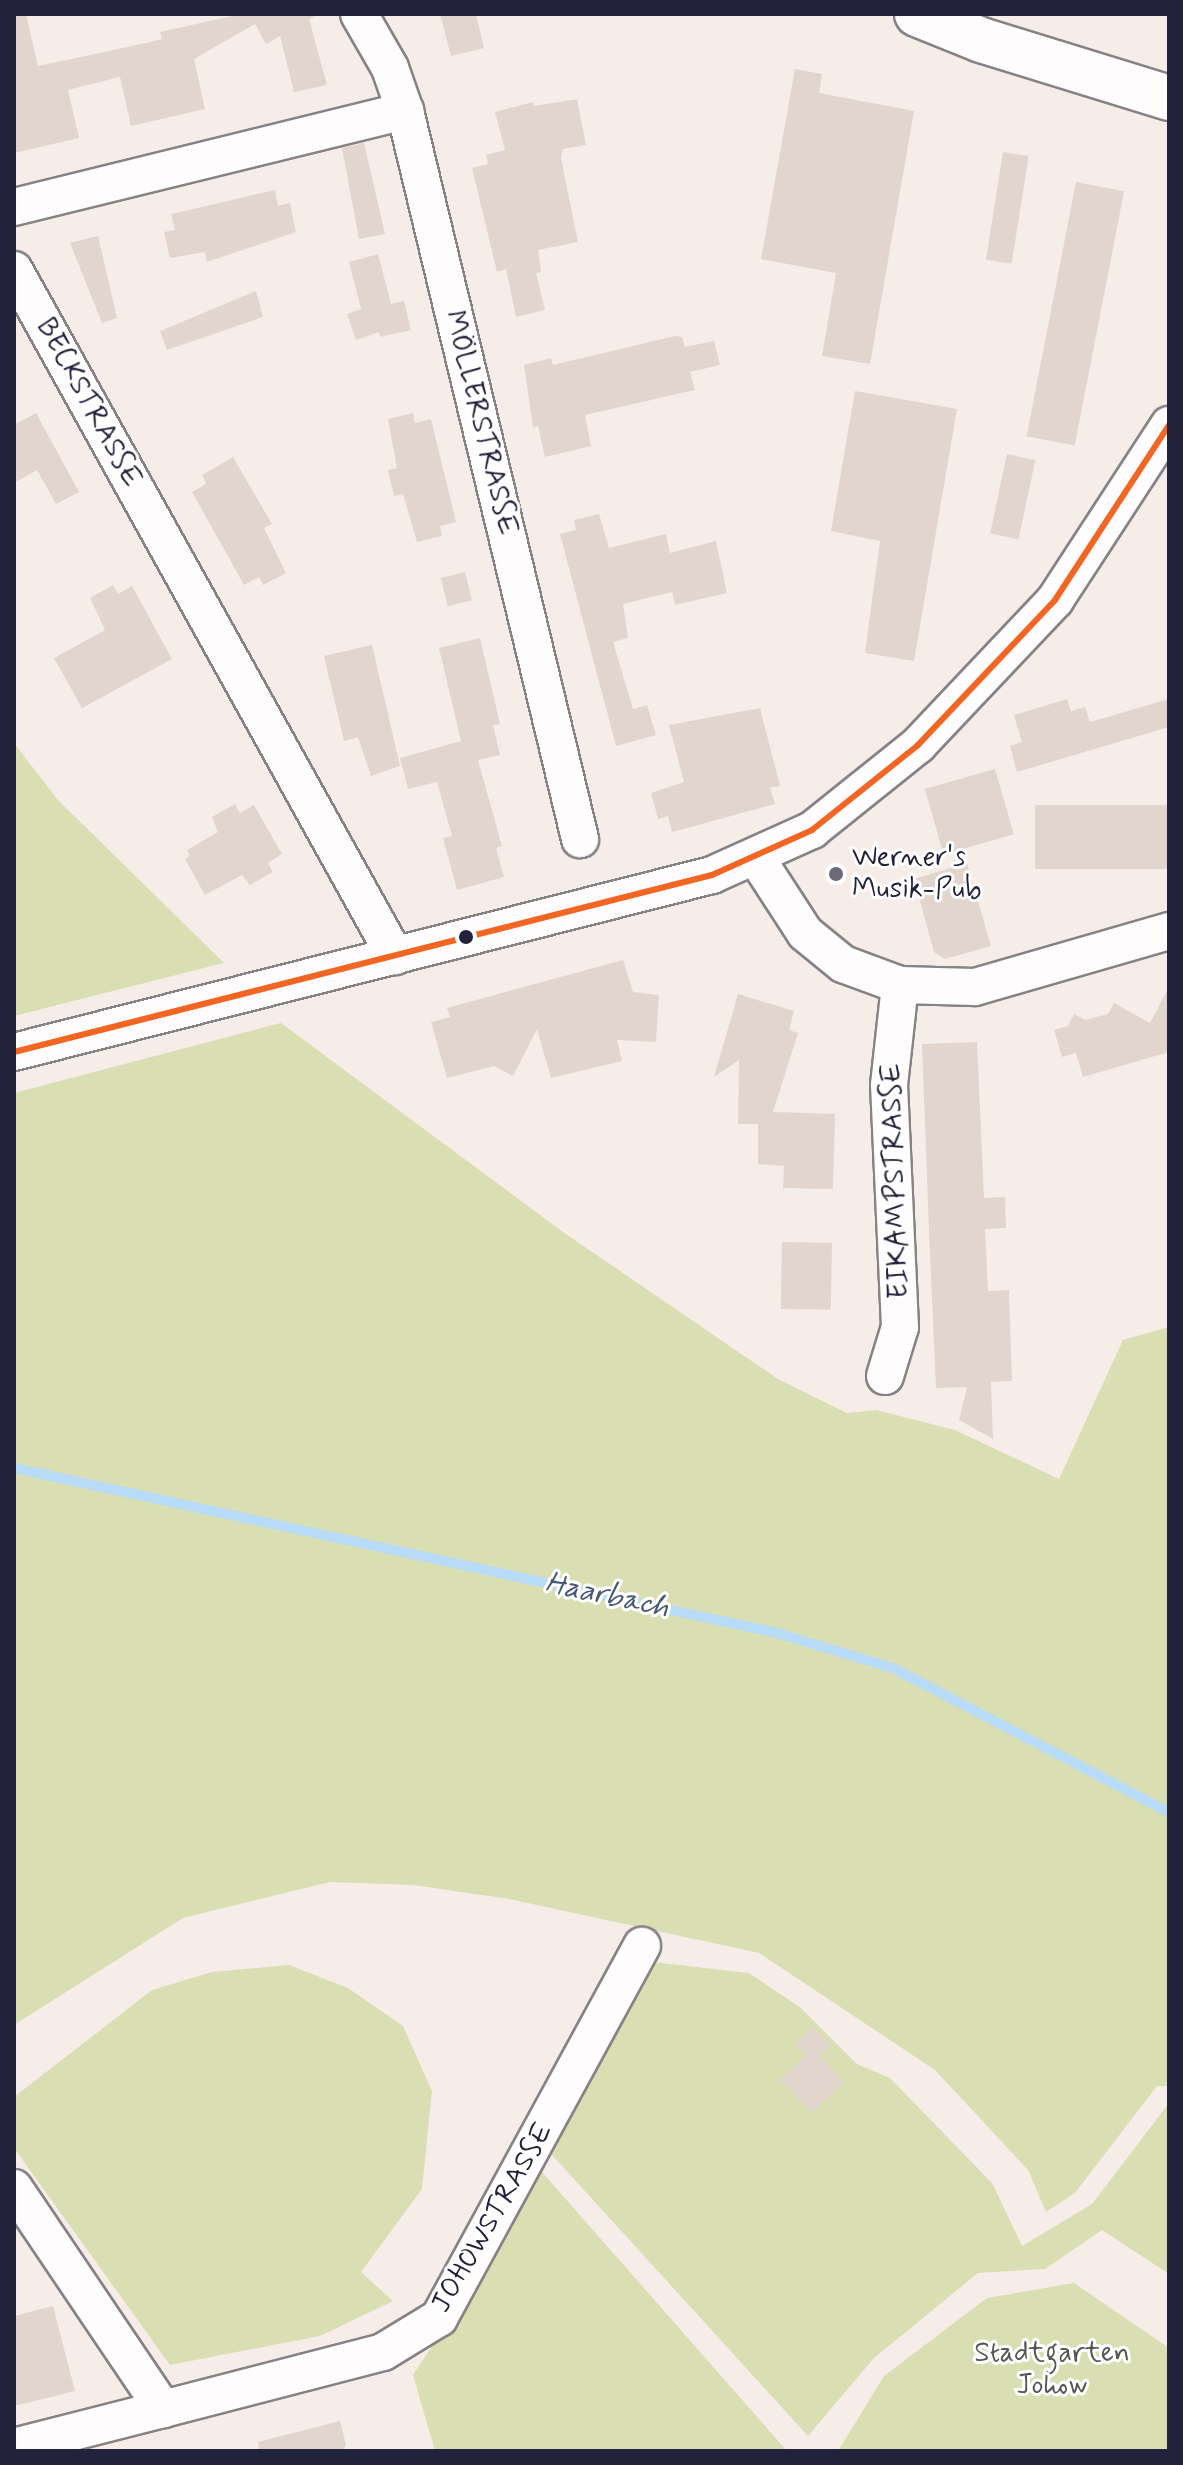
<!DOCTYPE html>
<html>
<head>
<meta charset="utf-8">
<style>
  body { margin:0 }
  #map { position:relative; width:1183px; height:2465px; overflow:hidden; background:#f6ede9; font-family:Mynerve,sans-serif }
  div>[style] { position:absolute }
  .green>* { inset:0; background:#d9deb3 }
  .stream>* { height:10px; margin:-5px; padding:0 5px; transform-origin:5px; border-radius:5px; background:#b8dbf7 }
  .building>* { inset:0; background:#e2d5ce; transform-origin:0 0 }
  .roads { filter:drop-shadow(2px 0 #868285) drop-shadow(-2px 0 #868285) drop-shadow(0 2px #868285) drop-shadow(0 -2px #868285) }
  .street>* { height:36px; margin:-18px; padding:0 18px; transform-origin:18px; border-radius:18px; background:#fefcfc }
  .secondary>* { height:44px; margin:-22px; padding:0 22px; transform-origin:22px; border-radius:22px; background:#fefcfc }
  .bus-1>* { height:6px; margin:-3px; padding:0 3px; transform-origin:3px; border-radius:3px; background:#f26522 }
  .dots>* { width:22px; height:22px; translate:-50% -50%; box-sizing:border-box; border:4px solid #fff; border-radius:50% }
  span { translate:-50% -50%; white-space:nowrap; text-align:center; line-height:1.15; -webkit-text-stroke:6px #fff; paint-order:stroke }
  .street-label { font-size:28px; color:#22223b }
  .poi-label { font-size:28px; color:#22223b }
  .left { translate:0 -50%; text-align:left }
  .park-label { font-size:28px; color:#525752 }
  .water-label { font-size:30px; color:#475775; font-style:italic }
  .frame { position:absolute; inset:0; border:16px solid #22223b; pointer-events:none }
</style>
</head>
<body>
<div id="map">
  <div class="green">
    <i style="clip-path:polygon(14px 743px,57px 799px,224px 963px,14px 1016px)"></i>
    <i style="clip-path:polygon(281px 1023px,563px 1232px,778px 1379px,847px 1413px,876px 1410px,955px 1430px,1059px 1479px,1123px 1340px,1169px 1327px,1169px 2086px,1157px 2086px,1075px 2193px,1046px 2212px,1028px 2170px,935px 2070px,759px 1953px,509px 1899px,413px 1885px,330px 1882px,183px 1918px,14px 2025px,14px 1093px)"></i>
    <i style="clip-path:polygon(652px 1962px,749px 1973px,801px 2008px,857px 2064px,890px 2078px,992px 2183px,1022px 2246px,1092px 2204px,1169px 2103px,1169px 2274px,1102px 2230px,1045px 2269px,978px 2273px,874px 2358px,808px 2436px,543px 2145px)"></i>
    <i style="clip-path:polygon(289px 1965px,348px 1988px,403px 2026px,432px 2091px,422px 2189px,361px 2272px,393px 2301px,320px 2336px,170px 2365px,14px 2148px,14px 2097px,152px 1990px,212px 1972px)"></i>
    <i style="clip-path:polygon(535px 2164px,787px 2451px,435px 2451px,413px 2375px,446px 2325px)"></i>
    <i style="clip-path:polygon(1074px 2283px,1169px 2348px,1169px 2451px,838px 2451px,884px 2376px,987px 2298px)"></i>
  </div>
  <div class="stream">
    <i style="left:14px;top:1468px;width:781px;rotate:12.2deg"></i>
    <i style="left:777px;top:1633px;width:121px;rotate:16.8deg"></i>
    <i style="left:893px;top:1668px;width:311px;rotate:27.6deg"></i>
  </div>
  <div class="building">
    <i style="clip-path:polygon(14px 14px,26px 14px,38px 66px,146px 43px,162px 39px,160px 32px,241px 14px,318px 14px,309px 19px,327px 85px,294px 92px,280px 36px,266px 44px,255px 24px,194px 59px,205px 109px,131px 126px,120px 77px,68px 90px,79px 138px,14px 153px)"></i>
    <i style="clip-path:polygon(440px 14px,476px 14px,484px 48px,451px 56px)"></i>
    <i style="clip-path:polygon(795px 69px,822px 74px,819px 93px,914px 111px,870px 364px,822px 356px,836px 273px,761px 259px)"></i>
    <i style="clip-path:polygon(577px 99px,586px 145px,563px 149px,561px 158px,578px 242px,538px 250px,541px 272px,536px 273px,545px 310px,516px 317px,506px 269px,497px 272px,472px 168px,488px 164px,486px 155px,505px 150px,495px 112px,533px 102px,534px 106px)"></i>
    <i style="clip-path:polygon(364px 143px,385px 234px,359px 239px,342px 148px)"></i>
    <i style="left:1003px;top:152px;width:26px;height:109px;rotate:9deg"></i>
    <i style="left:1076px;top:182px;width:49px;height:259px;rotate:11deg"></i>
    <i style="clip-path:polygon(275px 190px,278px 206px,290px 203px,296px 232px,207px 262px,205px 252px,170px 258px,164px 232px,175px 230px,171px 214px)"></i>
    <i style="clip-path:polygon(98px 236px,117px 318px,102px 323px,70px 243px)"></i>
    <i style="clip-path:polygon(378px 254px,391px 304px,404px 301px,411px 330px,380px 337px,379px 332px,356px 340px,347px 314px,361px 309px,349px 262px)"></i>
    <i style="clip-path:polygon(256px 291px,263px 317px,167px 350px,160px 331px)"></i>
    <i style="clip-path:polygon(675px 336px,682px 337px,685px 347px,714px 341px,720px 365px,690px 372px,695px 390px,585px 415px,591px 446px,545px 457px,538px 426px,533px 427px,524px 365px,551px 358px,553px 365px)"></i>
    <i style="clip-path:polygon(855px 391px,957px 409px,914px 661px,865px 653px,880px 541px,831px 531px)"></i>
    <i style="clip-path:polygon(36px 413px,79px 492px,56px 504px,37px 470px,14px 483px,14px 425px)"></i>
    <i style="clip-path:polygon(413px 413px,415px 423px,431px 419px,456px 522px,440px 526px,442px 536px,417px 542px,403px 494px,394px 496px,388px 470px,397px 468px,388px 419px)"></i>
    <i style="left:1007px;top:454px;width:29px;height:81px;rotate:12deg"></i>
    <i style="clip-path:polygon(233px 457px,272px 524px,264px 528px,286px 573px,263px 585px,259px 577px,244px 585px,192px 492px,206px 484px,202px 475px)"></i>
    <i style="clip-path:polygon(599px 514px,609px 548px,666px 534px,670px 553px,716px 541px,727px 593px,675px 605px,672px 592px,623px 604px,628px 638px,613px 642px,633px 709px,647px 705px,656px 735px,616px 746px,560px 534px,576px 530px,574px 520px)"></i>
    <i style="left:465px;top:572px;width:29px;height:25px;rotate:76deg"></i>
    <i style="clip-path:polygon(113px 585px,118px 594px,132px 586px,172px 659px,82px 708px,54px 658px,105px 630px,90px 598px)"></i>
    <i style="clip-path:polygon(480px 638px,500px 724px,493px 725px,500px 755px,478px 760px,502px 846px,496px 848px,504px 877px,457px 890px,443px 838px,452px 836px,437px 782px,408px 789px,400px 758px,461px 741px,439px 648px)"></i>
    <i style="clip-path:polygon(372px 645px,400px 766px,371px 776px,358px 737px,344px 741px,324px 656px)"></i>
    <i style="clip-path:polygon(1067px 699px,1071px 711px,1085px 707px,1090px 722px,1169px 699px,1169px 727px,1017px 772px,1010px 746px,1022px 742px,1014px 715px)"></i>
    <i style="clip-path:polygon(760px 708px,780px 786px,770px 788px,775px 804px,672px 832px,668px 816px,658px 819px,651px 793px,684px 782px,669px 725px)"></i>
    <i style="left:995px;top:769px;width:68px;height:73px;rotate:74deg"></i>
    <i style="clip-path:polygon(235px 804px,240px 813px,254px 805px,282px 854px,268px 863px,273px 872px,250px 885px,242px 875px,205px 895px,185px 859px,190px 856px,187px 850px,218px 832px,212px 817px)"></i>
    <i style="left:1169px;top:805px;width:64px;height:134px;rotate:90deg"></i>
    <i style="clip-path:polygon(967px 863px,991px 946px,945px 959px,934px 952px,914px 879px)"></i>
    <i style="clip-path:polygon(623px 960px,633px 992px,659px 995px,656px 1042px,617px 1040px,622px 1061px,551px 1078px,537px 1029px,513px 1076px,494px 1066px,447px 1078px,431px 1022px,450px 1017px,447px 1008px)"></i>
    <i style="clip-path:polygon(1169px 987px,1169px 1052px,1083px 1077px,1076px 1053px,1062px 1057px,1054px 1030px,1068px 1026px,1074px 1014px,1085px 1020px,1096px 1017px,1108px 1014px,1114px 1003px,1150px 1023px)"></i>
    <i style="clip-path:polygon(738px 994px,794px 1011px,789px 1030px,798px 1033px,773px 1112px,835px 1114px,833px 1189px,783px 1188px,784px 1166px,758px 1164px,758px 1124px,738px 1124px,739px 1060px,714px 1077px)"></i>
    <i style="clip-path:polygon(977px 1042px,984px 1198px,1005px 1197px,1006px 1228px,985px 1229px,988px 1291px,1009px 1290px,1010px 1322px,1012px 1381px,991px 1382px,993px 1439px,959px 1420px,967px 1387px,936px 1388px,929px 1231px,922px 1044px)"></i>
    <i style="left:782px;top:1242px;width:50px;height:67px;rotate:1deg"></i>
    <i style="clip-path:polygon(813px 2027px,831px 2045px,820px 2056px,844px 2082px,812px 2113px,780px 2080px,806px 2055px,795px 2045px)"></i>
    <i style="clip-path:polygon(53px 2306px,75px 2391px,14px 2406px,14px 2316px)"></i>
    <i style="clip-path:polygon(340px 2421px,346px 2445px,342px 2451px,259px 2451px,258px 2442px)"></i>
  </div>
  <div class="roads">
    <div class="street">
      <i style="left:359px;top:14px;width:62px;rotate:60.1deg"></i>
      <i style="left:390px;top:68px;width:46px;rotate:70.8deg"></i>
      <i style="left:405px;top:111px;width:749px;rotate:76.48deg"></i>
      <i style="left:14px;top:207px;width:403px;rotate:-13.8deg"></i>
      <i style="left:14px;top:270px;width:785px;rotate:60.95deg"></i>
      <i style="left:757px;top:859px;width:88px;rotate:57deg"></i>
      <i style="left:805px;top:933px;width:49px;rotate:39.2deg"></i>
      <i style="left:843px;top:964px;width:61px;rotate:20.2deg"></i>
      <i style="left:900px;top:985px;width:75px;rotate:1.5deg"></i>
      <i style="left:975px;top:987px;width:202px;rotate:-16.1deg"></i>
      <i style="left:14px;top:1052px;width:720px;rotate:-14.23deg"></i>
      <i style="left:712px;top:875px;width:110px;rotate:-24.2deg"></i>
      <i style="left:812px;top:830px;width:136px;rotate:-38.7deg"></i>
      <i style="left:918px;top:745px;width:199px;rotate:-46.6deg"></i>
      <i style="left:1055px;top:600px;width:209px;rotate:-56.9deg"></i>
      <i style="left:885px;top:1376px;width:51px;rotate:-73deg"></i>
      <i style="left:900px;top:1327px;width:242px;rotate:-92.6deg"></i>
      <i style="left:889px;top:1085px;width:101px;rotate:-83.7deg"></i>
      <i style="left:14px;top:2188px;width:267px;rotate:56deg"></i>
      <i style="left:163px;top:2409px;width:154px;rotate:165.7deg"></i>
      <i style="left:163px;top:2409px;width:227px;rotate:-14.5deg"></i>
      <i style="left:383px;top:2352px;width:66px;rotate:-31.3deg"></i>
      <i style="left:439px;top:2318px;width:424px;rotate:-61.4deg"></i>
    </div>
    <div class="secondary">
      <i style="left:917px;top:14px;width:69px;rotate:22.1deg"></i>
      <i style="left:981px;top:40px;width:197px;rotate:17.1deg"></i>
    </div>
  </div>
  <div class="bus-1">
    <i style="left:14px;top:1052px;width:720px;rotate:-14.23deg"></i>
    <i style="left:712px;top:875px;width:110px;rotate:-24.2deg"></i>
    <i style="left:812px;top:830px;width:136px;rotate:-38.7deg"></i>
    <i style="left:918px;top:745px;width:199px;rotate:-46.6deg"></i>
    <i style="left:1055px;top:600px;width:209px;rotate:-56.9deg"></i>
  </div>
  <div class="dots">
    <i style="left:836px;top:874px;background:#6c6978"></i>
    <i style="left:466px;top:937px;background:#22223b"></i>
  </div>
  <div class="street-label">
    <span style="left:88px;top:403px;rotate:61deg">BECKSTRASSE</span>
    <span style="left:480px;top:423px;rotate:76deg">MÖLLERSTRASSE</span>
    <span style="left:896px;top:1181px;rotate:-92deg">EIKAMPSTRASSE</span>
    <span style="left:493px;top:2218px;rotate:-60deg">JOHOWSTRASSE</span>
  </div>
  <div class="poi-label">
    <span class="left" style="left:852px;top:874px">Werner's<br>Musik-Pub</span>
  </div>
  <div class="park-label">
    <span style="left:1052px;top:2370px">Stadtgarten<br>Johow</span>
  </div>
  <div class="water-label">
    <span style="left:607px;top:1596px;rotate:12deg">Haarbach</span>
  </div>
  <div class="frame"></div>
</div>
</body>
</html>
